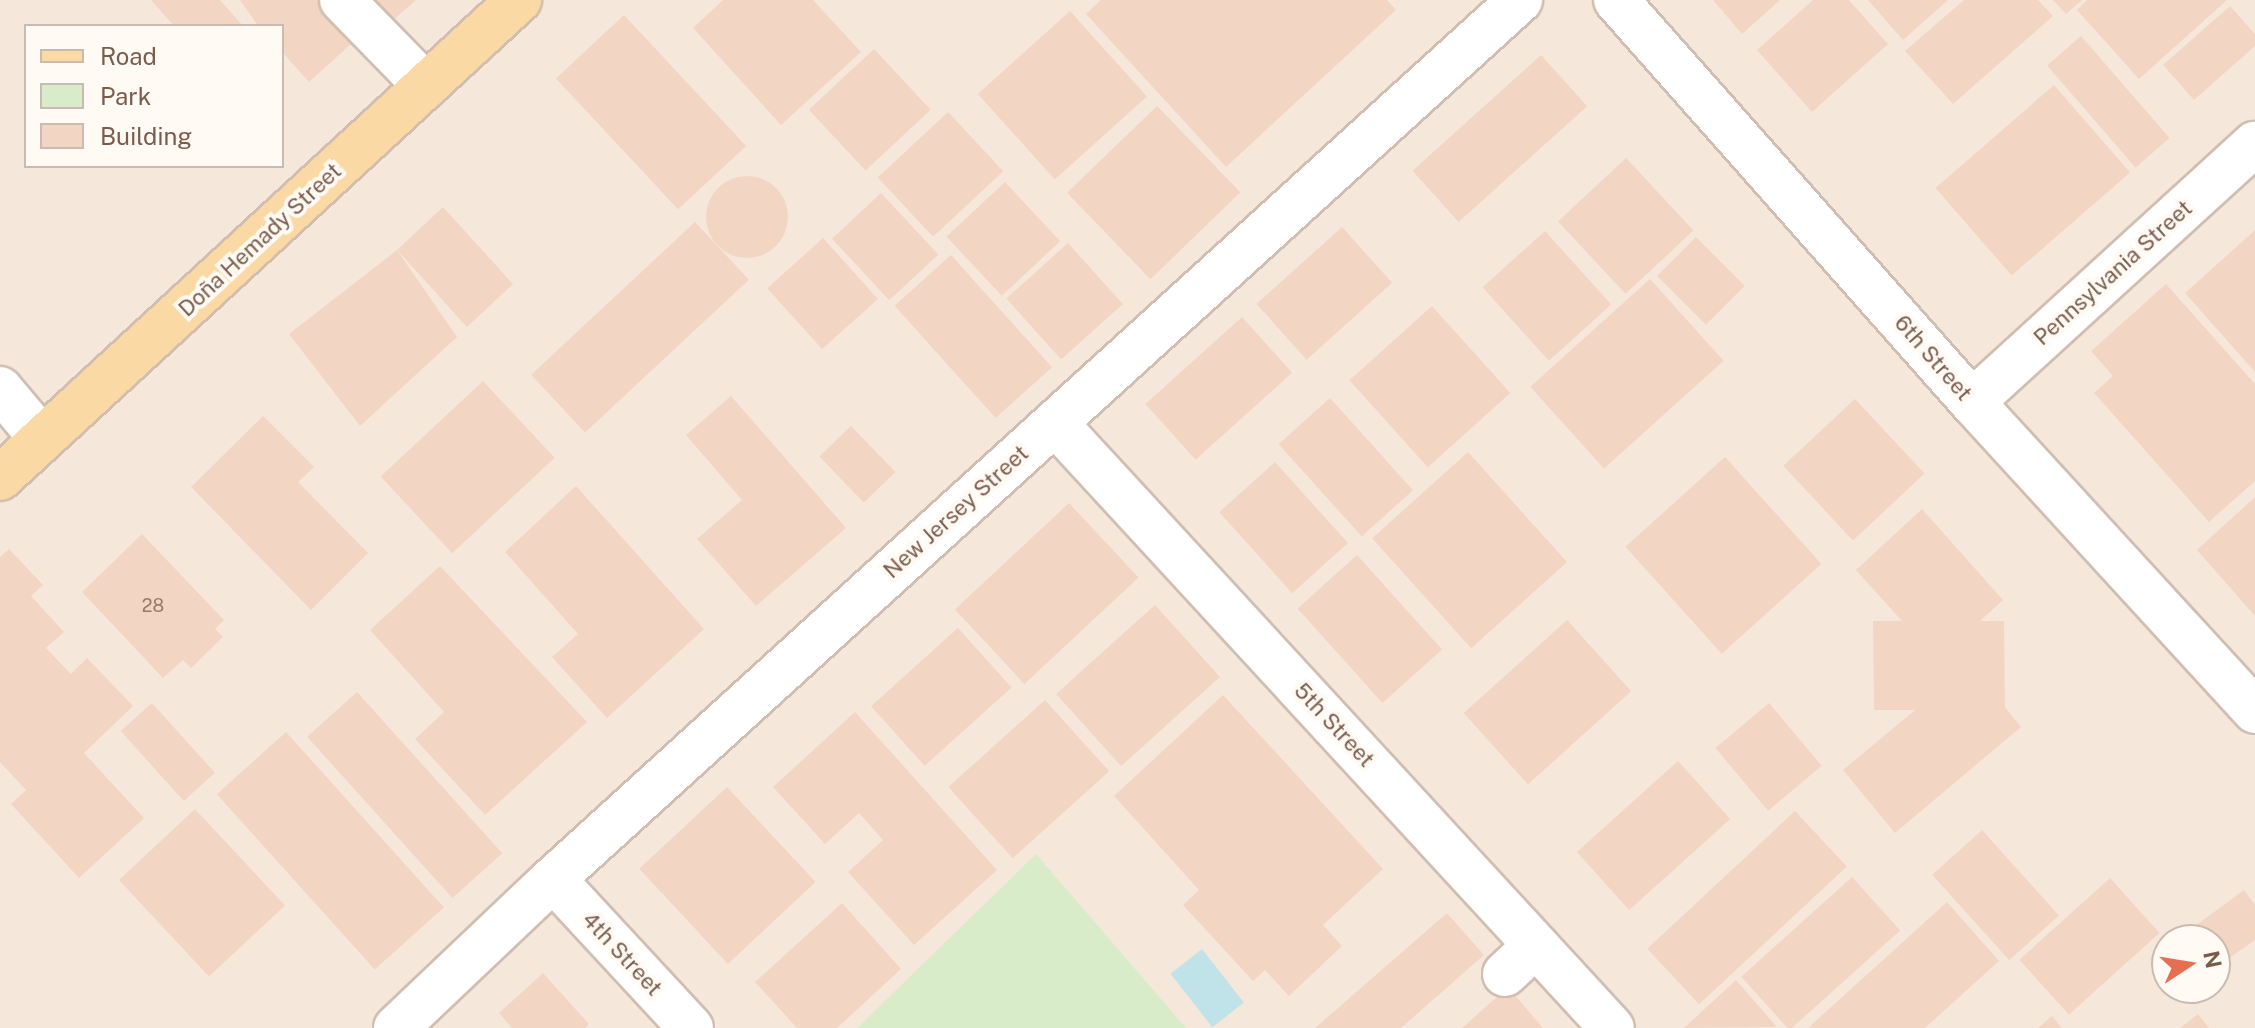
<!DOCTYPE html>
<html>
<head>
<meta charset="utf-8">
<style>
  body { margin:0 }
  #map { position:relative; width:2255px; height:1028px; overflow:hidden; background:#fdf6ec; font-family:"Public Sans",sans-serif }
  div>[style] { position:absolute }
  .residential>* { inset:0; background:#f5e8da }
  .green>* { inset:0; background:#d8ecc9 }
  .water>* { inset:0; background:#bfe3e8; transform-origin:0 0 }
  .building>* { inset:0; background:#f3d5c3; transform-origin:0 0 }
  .round { border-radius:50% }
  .roads { filter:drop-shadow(2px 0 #d1beb0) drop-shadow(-2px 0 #d1beb0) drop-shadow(0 2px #d1beb0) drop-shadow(0 -2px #d1beb0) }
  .minor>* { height:44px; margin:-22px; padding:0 22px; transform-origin:22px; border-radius:22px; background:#fff }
  .major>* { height:44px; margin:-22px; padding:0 22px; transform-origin:22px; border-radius:22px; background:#fbd9a5 }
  span { translate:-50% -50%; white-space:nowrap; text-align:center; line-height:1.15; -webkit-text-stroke:8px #fffaf3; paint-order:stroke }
  .number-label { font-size:18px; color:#987a6a }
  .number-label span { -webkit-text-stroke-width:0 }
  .street-label { font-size:22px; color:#7a5c4d }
  .legend { position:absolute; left:24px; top:24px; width:260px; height:144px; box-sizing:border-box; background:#fffaf3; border:2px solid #cabbb1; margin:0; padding:10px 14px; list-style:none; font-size:24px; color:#7a5c4d }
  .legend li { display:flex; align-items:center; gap:16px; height:40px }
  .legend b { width:40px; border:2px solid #cabbb1 }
  .north { position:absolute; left:2151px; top:924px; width:80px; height:80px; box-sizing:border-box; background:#fffaf3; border:2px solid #cabbb1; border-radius:50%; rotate:78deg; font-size:22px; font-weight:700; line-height:32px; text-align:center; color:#7a5c4d }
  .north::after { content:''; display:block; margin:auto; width:28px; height:36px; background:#e76f51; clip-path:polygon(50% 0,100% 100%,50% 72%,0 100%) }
</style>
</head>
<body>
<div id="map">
  <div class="residential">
    <i style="clip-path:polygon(evenodd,0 0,2255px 0,2255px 1028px,0 1028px,0 0,26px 26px,282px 26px,282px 166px,26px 166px,26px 26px,0 0,2167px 940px,2215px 940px,2215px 988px,2167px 988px,2167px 940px)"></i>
  </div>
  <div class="green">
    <i style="clip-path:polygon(1036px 854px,1186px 1028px,857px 1028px)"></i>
  </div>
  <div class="water">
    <i style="left:1202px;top:949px;width:68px;height:40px;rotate:52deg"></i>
  </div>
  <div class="building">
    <i style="clip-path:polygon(151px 0,220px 0,243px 26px,174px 26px)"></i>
    <i style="clip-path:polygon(240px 0,328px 0,360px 36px,309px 82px,282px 52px,282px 26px,258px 26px)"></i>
    <i style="clip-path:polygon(359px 0,416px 0,384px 28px)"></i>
    <i style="clip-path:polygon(723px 0,813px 0,861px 52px,781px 125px,693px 28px)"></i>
    <i style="clip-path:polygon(1101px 0,1387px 0,1396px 10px,1226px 167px,1086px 14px)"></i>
    <i style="clip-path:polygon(1713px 0,1780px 0,1742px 34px)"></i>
    <i style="clip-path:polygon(1813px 0,1849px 0,1888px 44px,1812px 112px,1757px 50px)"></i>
    <i style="clip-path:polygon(1868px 0,1948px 0,1903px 40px)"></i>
    <i style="clip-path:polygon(1964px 0,2038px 0,2053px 16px,1953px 104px,1905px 51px)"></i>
    <i style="clip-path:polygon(2053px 0,2082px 0,2066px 14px)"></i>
    <i style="clip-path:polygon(2087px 0,2227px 0,2139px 79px,2077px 10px)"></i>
    <i style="clip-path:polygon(2230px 6px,2255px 34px,2255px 46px,2194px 100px,2163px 65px)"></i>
    <i style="left:1070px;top:11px;width:115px;height:124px;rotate:48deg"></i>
    <i style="left:624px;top:15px;width:179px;height:93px;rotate:47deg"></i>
    <i style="left:2081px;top:36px;width:135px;height:45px;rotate:49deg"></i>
    <i style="left:874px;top:49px;width:83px;height:89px;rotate:47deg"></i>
    <i style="left:1541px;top:55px;width:69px;height:173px;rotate:48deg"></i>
    <i style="left:2054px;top:85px;width:116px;height:157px;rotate:49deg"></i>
    <i style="left:1157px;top:106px;width:120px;height:125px;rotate:46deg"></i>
    <i style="left:948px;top:112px;width:81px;height:96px;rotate:47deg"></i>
    <i style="left:1626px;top:158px;width:99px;height:93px;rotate:47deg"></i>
    <i class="round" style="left:706px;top:176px;width:82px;height:82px"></i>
    <i style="left:1005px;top:182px;width:81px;height:80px;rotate:47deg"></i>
    <i style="left:881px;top:193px;width:84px;height:67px;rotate:47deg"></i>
    <i style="clip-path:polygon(443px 207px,513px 284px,467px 327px,397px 250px,457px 337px,360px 426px,289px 334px,397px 250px)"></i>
    <i style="left:695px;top:222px;width:79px;height:224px;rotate:47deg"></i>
    <i style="left:1342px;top:227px;width:75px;height:115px;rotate:48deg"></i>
    <i style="clip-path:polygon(2255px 230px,2255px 372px,2185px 293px)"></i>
    <i style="left:1545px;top:231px;width:99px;height:84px;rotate:48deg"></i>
    <i style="left:1696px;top:237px;width:69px;height:55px;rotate:45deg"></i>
    <i style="left:823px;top:238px;width:82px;height:75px;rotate:48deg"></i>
    <i style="left:1068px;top:243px;width:82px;height:83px;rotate:48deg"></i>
    <i style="left:951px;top:255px;width:151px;height:76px;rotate:48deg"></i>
    <i style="left:1650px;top:279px;width:110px;height:161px;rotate:48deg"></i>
    <i style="clip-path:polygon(2166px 284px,2255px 384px,2255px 481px,2209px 522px,2094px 393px,2113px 376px,2091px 351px)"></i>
    <i style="left:1432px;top:306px;width:117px;height:111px;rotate:48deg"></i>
    <i style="left:1242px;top:317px;width:75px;height:130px;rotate:48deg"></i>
    <i style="left:483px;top:381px;width:105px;height:140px;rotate:47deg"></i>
    <i style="clip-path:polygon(731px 396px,846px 528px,756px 606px,697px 539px,742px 500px,686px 435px)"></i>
    <i style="left:1330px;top:398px;width:124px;height:69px;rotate:48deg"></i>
    <i style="left:1855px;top:399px;width:102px;height:98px;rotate:47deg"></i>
    <i style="clip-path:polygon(263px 416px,314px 467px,298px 482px,368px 553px,311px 610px,191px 487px)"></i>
    <i style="left:851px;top:426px;width:64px;height:44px;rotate:46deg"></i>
    <i style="left:1468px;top:452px;width:148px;height:129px;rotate:48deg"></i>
    <i style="left:1725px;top:457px;width:144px;height:134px;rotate:48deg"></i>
    <i style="left:1275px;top:462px;width:109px;height:75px;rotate:48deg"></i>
    <i style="clip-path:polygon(576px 486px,704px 629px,607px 718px,552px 657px,578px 634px,505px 552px)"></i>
    <i style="clip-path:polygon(2255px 497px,2255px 616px,2197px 550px)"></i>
    <i style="left:1069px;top:503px;width:102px;height:156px;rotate:47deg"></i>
    <i style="clip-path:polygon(1922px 509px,2003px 600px,1980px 621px,2004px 621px,2005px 707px,2021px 727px,1895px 833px,1843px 770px,1915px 710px,1874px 710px,1873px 621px,1902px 621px,1856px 570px)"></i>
    <i style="clip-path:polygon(142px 534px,224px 620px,215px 629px,223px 637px,191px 668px,183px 660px,163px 678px,82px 592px)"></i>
    <i style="clip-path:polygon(9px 549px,43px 585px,31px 596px,64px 632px,46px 648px,71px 674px,87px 658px,133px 706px,84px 753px,144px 818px,79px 878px,11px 804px,26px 790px,0 762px,0 557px)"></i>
    <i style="left:1357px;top:555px;width:127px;height:80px;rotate:48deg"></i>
    <i style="clip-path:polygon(440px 566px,587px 722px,485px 815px,415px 739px,444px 712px,370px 630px)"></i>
    <i style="left:1155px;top:605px;width:97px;height:133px;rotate:48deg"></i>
    <i style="left:1567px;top:620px;width:96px;height:139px;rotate:48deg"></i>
    <i style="left:958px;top:628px;width:80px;height:117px;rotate:48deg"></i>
    <i style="left:357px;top:692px;width:217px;height:67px;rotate:48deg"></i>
    <i style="clip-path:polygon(1223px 695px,1383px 869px,1323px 925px,1342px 946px,1289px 996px,1265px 970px,1253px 981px,1183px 905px,1199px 890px,1114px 796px)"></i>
    <i style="left:1045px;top:700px;width:96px;height:130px;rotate:48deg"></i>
    <i style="left:152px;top:703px;width:94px;height:42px;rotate:48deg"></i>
    <i style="left:1769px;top:703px;width:82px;height:70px;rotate:50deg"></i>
    <i style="clip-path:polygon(855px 712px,997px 870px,914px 945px,848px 872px,883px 840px,859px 813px,825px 844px,773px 787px)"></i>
    <i style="left:286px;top:732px;width:236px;height:93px;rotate:48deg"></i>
    <i style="left:1678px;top:761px;width:78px;height:136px;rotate:48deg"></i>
    <i style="left:727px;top:787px;width:130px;height:120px;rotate:47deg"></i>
    <i style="left:195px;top:809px;width:132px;height:104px;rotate:47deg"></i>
    <i style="left:1795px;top:811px;width:76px;height:202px;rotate:47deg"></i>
    <i style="left:1982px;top:830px;width:115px;height:67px;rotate:48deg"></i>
    <i style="left:1852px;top:877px;width:72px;height:149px;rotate:48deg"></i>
    <i style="left:2110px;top:878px;width:74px;height:122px;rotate:48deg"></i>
    <i style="clip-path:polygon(2244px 890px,2255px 905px,2255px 940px,2215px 968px,2215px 940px,2176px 940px)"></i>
    <i style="clip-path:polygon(1947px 902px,1999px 961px,1925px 1028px,1808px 1028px)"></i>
    <i style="clip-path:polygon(842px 903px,901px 969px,837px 1028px,797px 1028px,755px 982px)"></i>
    <i style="clip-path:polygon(1447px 913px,1484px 955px,1401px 1028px,1315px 1028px)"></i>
    <i style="clip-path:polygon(543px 973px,589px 1024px,585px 1028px,512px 1028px,499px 1013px)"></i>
    <i style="clip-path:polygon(1736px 980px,1777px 1027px,1684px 1028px)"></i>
    <i style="clip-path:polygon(1508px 987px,1543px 1028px,1462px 1028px)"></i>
    <i style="clip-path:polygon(2198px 1014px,2209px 1028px,2180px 1028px)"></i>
    <i style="clip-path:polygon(2052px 1016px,2062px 1028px,2038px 1028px)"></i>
  </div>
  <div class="roads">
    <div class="minor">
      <i style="left:342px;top:0;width:120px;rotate:45.7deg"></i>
      <i style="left:1616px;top:0;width:537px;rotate:48.47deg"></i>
      <i style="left:1972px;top:402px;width:419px;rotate:47.5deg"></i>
      <i style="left:0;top:389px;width:65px;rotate:50deg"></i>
      <i style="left:1972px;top:402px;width:383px;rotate:-42.4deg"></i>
      <i style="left:1055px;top:423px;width:822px;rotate:47.37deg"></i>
      <i style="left:553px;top:879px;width:203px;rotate:47.2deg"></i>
      <i style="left:1505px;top:974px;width:42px;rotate:-43.1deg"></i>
      <i style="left:396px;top:1028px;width:216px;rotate:-43.5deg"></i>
      <i style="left:553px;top:879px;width:1307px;rotate:-42.27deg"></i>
    </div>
    <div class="major">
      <i style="left:0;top:478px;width:706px;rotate:-42.65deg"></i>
    </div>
  </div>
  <div class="number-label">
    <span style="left:153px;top:606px">28</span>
  </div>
  <div class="street-label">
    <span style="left:260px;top:240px;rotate:-43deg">Doña Hemady Street</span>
    <span style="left:2113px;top:273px;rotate:-42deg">Pennsylvania Street</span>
    <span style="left:1933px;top:358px;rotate:49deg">6th Street</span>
    <span style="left:956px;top:512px;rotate:-42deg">New Jersey Street</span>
    <span style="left:1334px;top:725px;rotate:47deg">5th Street</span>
    <span style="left:622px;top:954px;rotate:47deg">4th Street</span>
  </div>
  <ul class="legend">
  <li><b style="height:10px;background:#fbd9a5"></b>Road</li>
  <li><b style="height:22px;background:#d8ecc9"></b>Park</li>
  <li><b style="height:22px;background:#f3d5c3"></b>Building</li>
  </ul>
  <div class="north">N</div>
</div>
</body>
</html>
